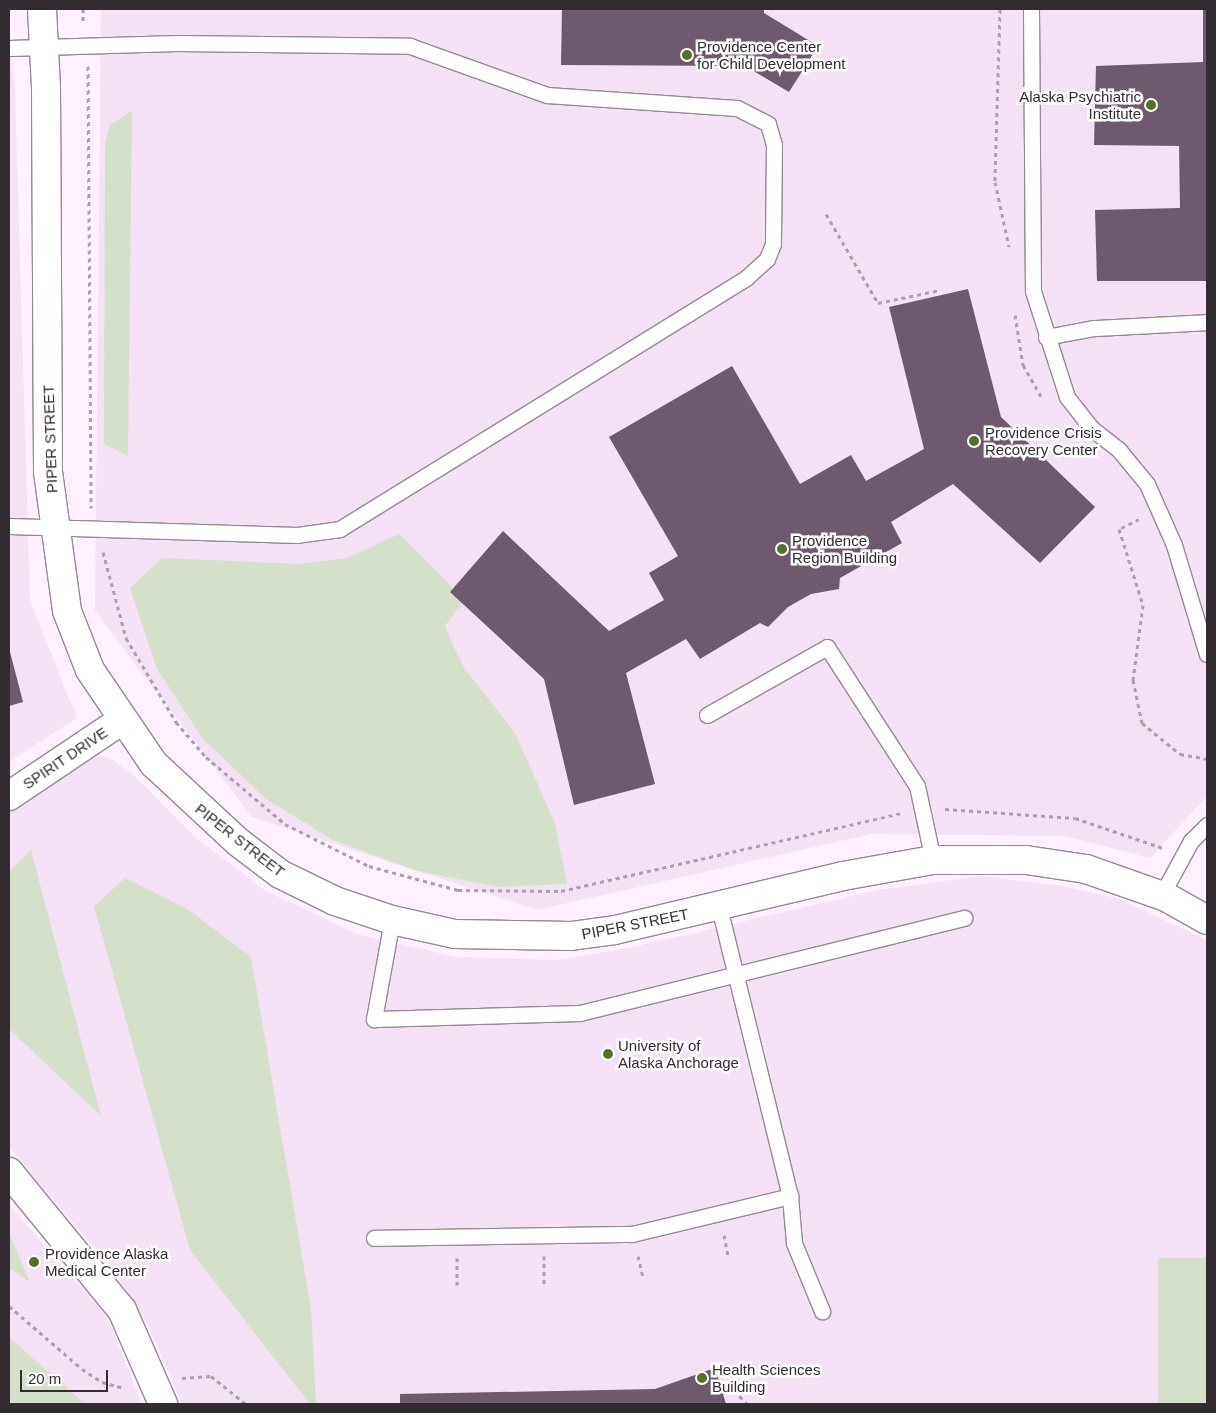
<!DOCTYPE html>
<html>
<head>
<meta charset="utf-8">
<style>
  body { margin:0 }
  #map { position:relative; width:1216px; height:1413px; overflow:hidden; background:#fef0fe; font-family:Helvetica,sans-serif }
  div>[style] { position:absolute }
  .built>* { inset:0; background:#f5e1f5 }
  .green>* { inset:0; background:#d5e0ca; transform-origin:0 0 }
  .building>* { inset:0; background:#6e596e }
  .path>* { height:3px; margin-top:-1.5px; transform-origin:0; background:repeating-linear-gradient(90deg,#aba0ab 0 4px,transparent 0 8px) }
  .roads { filter:drop-shadow(1px 0 #968996) drop-shadow(-1px 0 #968996) drop-shadow(0 1px #968996) drop-shadow(0 -1px #968996) }
  .lane>* { height:15px; margin:-7.5px; padding:0 7.5px; transform-origin:7.5px; border-radius:7.5px; background:#fff }
  .street>* { height:28px; margin:-14px; padding:0 14px; transform-origin:14px; border-radius:14px; background:#fff }
  .secondary>* { height:28px; margin:-14px; padding:0 14px; transform-origin:14px; border-radius:14px; background:#fff }
  .dots>* { width:14px; height:14px; translate:-50% -50%; box-sizing:border-box; border:2px solid #fff; border-radius:50% }
  span { translate:-50% -50%; white-space:nowrap; text-align:center; line-height:1.15; -webkit-text-stroke:5px #fff; paint-order:stroke }
  .poi-label { font-size:15px; color:#322c32 }
  .left { translate:0 -50%; text-align:left }
  .right { translate:-100% -50%; text-align:right }
  .street-label { font-size:15px; color:#322c32 }
  .frame { position:absolute; inset:0; border:10px solid #322c32; pointer-events:none }
  .scale { position:absolute; left:20px; top:1370px; width:88px; height:22px; box-sizing:border-box; border:2px solid #322c32; border-top:0; padding-left:6px; font-size:15px; line-height:18px; white-space:nowrap; color:#322c32; -webkit-text-stroke:4px #fff; paint-order:stroke }
</style>
</head>
<body>
<div id="map">
  <div class="built">
    <i style="clip-path:polygon(101px 9px,1207px 9px,1207px 796px,1150px 858px,1065px 836px,872px 834px,537px 910px,252px 817px,95px 611px)"></i>
    <i style="clip-path:polygon(9px 27px,15px 89px,30px 600px,77px 718px,9px 762px)"></i>
    <i style="clip-path:polygon(106px 756px,134px 775px,194px 836px,266px 891px,360px 935px,457px 957px,558px 960px,637px 946px,878px 890px,980px 876px,1064px 886px,1119px 899px,1207px 940px,1207px 1404px,182px 1404px,146px 1321px,114px 1271px,9px 1147px,9px 808px,87px 759px)"></i>
    <i style="clip-path:polygon(9px 1205px,108px 1318px,142px 1404px,9px 1404px)"></i>
  </div>
  <div class="green">
    <i style="clip-path:polygon(132px 111px,128px 456px,104px 444px,105px 144px,110px 125px)"></i>
    <i style="clip-path:polygon(399px 534px,453px 588px,450px 592px,462px 603px,445px 626px,452px 643px,465px 669px,515px 733px,555px 823px,567px 884px,498px 887px,417px 871px,333px 840px,266px 799px,203px 739px,157px 669px,130px 588px,162px 558px,300px 564px,347px 558px)"></i>
    <i style="clip-path:polygon(31px 850px,101px 1116px,9px 1029px,9px 871px)"></i>
    <i style="clip-path:polygon(125px 878px,189px 910px,251px 957px,311px 1309px,316px 1404px,310px 1404px,190px 1250px,94px 906px)"></i>
    <i style="clip-path:polygon(9px 1233px,30px 1282px,9px 1268px)"></i>
    <i style="left:1207px;top:1258px;width:146px;height:49px;rotate:90deg"></i>
    <i style="clip-path:polygon(9px 1337px,10px 1338px,85px 1404px,9px 1404px)"></i>
  </div>
  <div class="building">
    <i style="clip-path:polygon(562px 9px,764px 9px,764px 13px,818px 46px,789px 92px,745px 66px,561px 65px)"></i>
    <i style="clip-path:polygon(1203px 9px,1207px 9px,1207px 281px,1097px 281px,1095px 210px,1180px 208px,1179px 146px,1094px 145px,1096px 66px,1203px 62px)"></i>
    <i style="clip-path:polygon(968px 289px,1001px 417px,1095px 507px,1040px 563px,953px 484px,891px 522px,902px 543px,840px 578px,839px 589px,811px 594px,788px 607px,768px 627px,760px 623px,700px 659px,686px 639px,626px 673px,655px 784px,574px 805px,544px 679px,450px 592px,503px 531px,609px 631px,664px 600px,649px 573px,678px 556px,609px 437px,732px 366px,800px 484px,851px 455px,866px 481px,924px 449px,889px 307px)"></i>
    <i style="clip-path:polygon(9px 648px,23px 702px,9px 706px)"></i>
    <i style="clip-path:polygon(715px 1368px,726px 1404px,400px 1404px,400px 1394px,655px 1389px)"></i>
  </div>
  <div class="path">
    <i style="left:83px;top:9px;width:14px;rotate:90deg"></i>
    <i style="left:1000px;top:9px;width:173px;rotate:91.7deg"></i>
    <i style="left:995px;top:182px;width:66px;rotate:77.8deg"></i>
    <i style="left:88px;top:66px;width:442px;rotate:89.6deg"></i>
    <i style="left:826px;top:214px;width:103px;rotate:59.7deg"></i>
    <i style="left:878px;top:303px;width:63px;rotate:-11.8deg"></i>
    <i style="left:1015px;top:315px;width:51px;rotate:80.9deg"></i>
    <i style="left:1023px;top:365px;width:36px;rotate:60deg"></i>
    <i style="left:1139px;top:519px;width:22px;rotate:153deg"></i>
    <i style="left:1119px;top:529px;width:80px;rotate:72.5deg"></i>
    <i style="left:1143px;top:605px;width:76px;rotate:97.6deg"></i>
    <i style="left:1133px;top:680px;width:44px;rotate:78.2deg"></i>
    <i style="left:1142px;top:723px;width:49px;rotate:39.2deg"></i>
    <i style="left:1180px;top:754px;width:27px;rotate:10deg"></i>
    <i style="left:103px;top:552px;width:89px;rotate:75deg"></i>
    <i style="left:126px;top:638px;width:98px;rotate:59.2deg"></i>
    <i style="left:176px;top:722px;width:46px;rotate:49.4deg"></i>
    <i style="left:206px;top:757px;width:104px;rotate:40.3deg"></i>
    <i style="left:285px;top:824px;width:94px;rotate:26.6deg"></i>
    <i style="left:369px;top:866px;width:92px;rotate:15.1deg"></i>
    <i style="left:458px;top:890px;width:103px;rotate:0.6deg"></i>
    <i style="left:561px;top:891px;width:350px;rotate:-12.9deg"></i>
    <i style="left:945px;top:809px;width:130px;rotate:4deg"></i>
    <i style="left:1075px;top:818px;width:93px;rotate:18.8deg"></i>
    <i style="left:724px;top:1235px;width:21px;rotate:79deg"></i>
    <i style="left:544px;top:1256px;width:30px;rotate:90deg"></i>
    <i style="left:638px;top:1256px;width:22px;rotate:77deg"></i>
    <i style="left:457px;top:1258px;width:27px;rotate:90deg"></i>
    <i style="left:9px;top:1306px;width:96px;rotate:40.8deg"></i>
    <i style="left:82px;top:1369px;width:24px;rotate:33deg"></i>
    <i style="left:102px;top:1382px;width:24px;rotate:15deg"></i>
    <i style="left:182px;top:1378px;width:29px;rotate:-4deg"></i>
    <i style="left:211px;top:1376px;width:45px;rotate:38.7deg"></i>
    <i style="left:723px;top:1393px;width:11px;rotate:-15deg"></i>
    <i style="left:734px;top:1390px;width:19px;rotate:47deg"></i>
  </div>
  <div class="roads">
    <div class="lane">
      <i style="left:1031px;top:9px;width:282px;rotate:89.6deg"></i>
      <i style="left:1033px;top:291px;width:111px;rotate:72.2deg"></i>
      <i style="left:1067px;top:397px;width:39px;rotate:52deg"></i>
      <i style="left:1091px;top:428px;width:36px;rotate:38deg"></i>
      <i style="left:1119px;top:450px;width:44px;rotate:50.5deg"></i>
      <i style="left:1147px;top:484px;width:67px;rotate:66.1deg"></i>
      <i style="left:1174px;top:545px;width:114px;rotate:73.2deg"></i>
      <i style="left:9px;top:48px;width:168px;rotate:-1.7deg"></i>
      <i style="left:177px;top:43px;width:233px;rotate:0.7deg"></i>
      <i style="left:410px;top:46px;width:145px;rotate:19.7deg"></i>
      <i style="left:547px;top:95px;width:190px;rotate:3.9deg"></i>
      <i style="left:737px;top:108px;width:35px;rotate:27deg"></i>
      <i style="left:768px;top:124px;width:22px;rotate:74deg"></i>
      <i style="left:774px;top:145px;width:99px;rotate:90.6deg"></i>
      <i style="left:773px;top:244px;width:16px;rotate:112deg"></i>
      <i style="left:767px;top:259px;width:28px;rotate:138deg"></i>
      <i style="left:746px;top:278px;width:477px;rotate:148.3deg"></i>
      <i style="left:340px;top:529px;width:43px;rotate:172.1deg"></i>
      <i style="left:297px;top:535px;width:288px;rotate:-178.2deg"></i>
      <i style="left:1046px;top:337px;width:49px;rotate:-10.6deg"></i>
      <i style="left:1094px;top:328px;width:113px;rotate:-3deg"></i>
      <i style="left:707px;top:715px;width:138px;rotate:-29.5deg"></i>
      <i style="left:827px;top:647px;width:166px;rotate:57.1deg"></i>
      <i style="left:917px;top:786px;width:76px;rotate:77.8deg"></i>
      <i style="left:1161px;top:896px;width:63px;rotate:-61.4deg"></i>
      <i style="left:1191px;top:841px;width:23px;rotate:-45deg"></i>
      <i style="left:719px;top:907px;width:298px;rotate:76.2deg"></i>
      <i style="left:790px;top:1196px;width:47px;rotate:85.1deg"></i>
      <i style="left:794px;top:1243px;width:74px;rotate:67.6deg"></i>
      <i style="left:392px;top:920px;width:101px;rotate:100.3deg"></i>
      <i style="left:374px;top:1019px;width:206px;rotate:-1.7deg"></i>
      <i style="left:580px;top:1013px;width:396px;rotate:-13.9deg"></i>
      <i style="left:374px;top:1238px;width:258px;rotate:-0.9deg"></i>
      <i style="left:632px;top:1234px;width:163px;rotate:-13.5deg"></i>
    </div>
    <div class="street">
      <i style="left:9px;top:796px;width:136px;rotate:-33.9deg"></i>
      <i style="left:9px;top:1172px;width:178px;rotate:50.7deg"></i>
      <i style="left:122px;top:1310px;width:103px;rotate:66.4deg"></i>
    </div>
    <div class="secondary">
      <i style="left:42px;top:9px;width:78px;rotate:87.1deg"></i>
      <i style="left:46px;top:87px;width:385px;rotate:89.7deg"></i>
      <i style="left:48px;top:472px;width:140px;rotate:82.2deg"></i>
      <i style="left:67px;top:611px;width:63px;rotate:68.7deg"></i>
      <i style="left:90px;top:670px;width:114px;rotate:55.8deg"></i>
      <i style="left:154px;top:764px;width:115px;rotate:42.9deg"></i>
      <i style="left:238px;top:842px;width:53px;rotate:37.3deg"></i>
      <i style="left:280px;top:874px;width:61px;rotate:26.1deg"></i>
      <i style="left:335px;top:901px;width:60px;rotate:18.4deg"></i>
      <i style="left:392px;top:920px;width:65px;rotate:12.5deg"></i>
      <i style="left:455px;top:934px;width:116px;rotate:1deg"></i>
      <i style="left:571px;top:936px;width:44px;rotate:-7.8deg"></i>
      <i style="left:615px;top:930px;width:234px;rotate:-13.3deg"></i>
      <i style="left:843px;top:876px;width:91px;rotate:-10.1deg"></i>
      <i style="left:933px;top:860px;width:93px"></i>
      <i style="left:1026px;top:860px;width:61px;rotate:8.5deg"></i>
      <i style="left:1086px;top:869px;width:85px;rotate:19.3deg"></i>
      <i style="left:1166px;top:897px;width:47px;rotate:29.3deg"></i>
    </div>
  </div>
  <div class="dots">
    <i style="left:687px;top:55px;background:#537127"></i>
    <i style="left:1151px;top:105px;background:#537127"></i>
    <i style="left:974px;top:441px;background:#537127"></i>
    <i style="left:782px;top:549px;background:#537127"></i>
    <i style="left:608px;top:1054px;background:#537127"></i>
    <i style="left:34px;top:1262px;background:#537127"></i>
    <i style="left:702px;top:1378px;background:#537127"></i>
  </div>
  <div class="poi-label">
    <span class="left" style="left:697px;top:55px">Providence Center<br>for Child Development</span>
    <span class="right" style="left:1141px;top:105px">Alaska Psychiatric<br>Institute</span>
    <span class="left" style="left:985px;top:441px">Providence Crisis<br>Recovery Center</span>
    <span class="left" style="left:792px;top:549px">Providence<br>Region Building</span>
    <span class="left" style="left:618px;top:1054px">University of<br>Alaska Anchorage</span>
    <span class="left" style="left:45px;top:1262px">Providence Alaska<br>Medical Center</span>
    <span class="left" style="left:712px;top:1378px">Health Sciences<br>Building</span>
  </div>
  <div class="street-label">
    <span style="left:50px;top:439px;rotate:-92deg">PIPER STREET</span>
    <span style="left:65px;top:758px;rotate:-34deg">SPIRIT DRIVE</span>
    <span style="left:240px;top:840px;rotate:38deg">PIPER STREET</span>
    <span style="left:635px;top:924px;rotate:-11deg">PIPER STREET</span>
  </div>
  <div class="frame"></div>
  <div class="scale">20 m</div>
</div>
</body>
</html>
